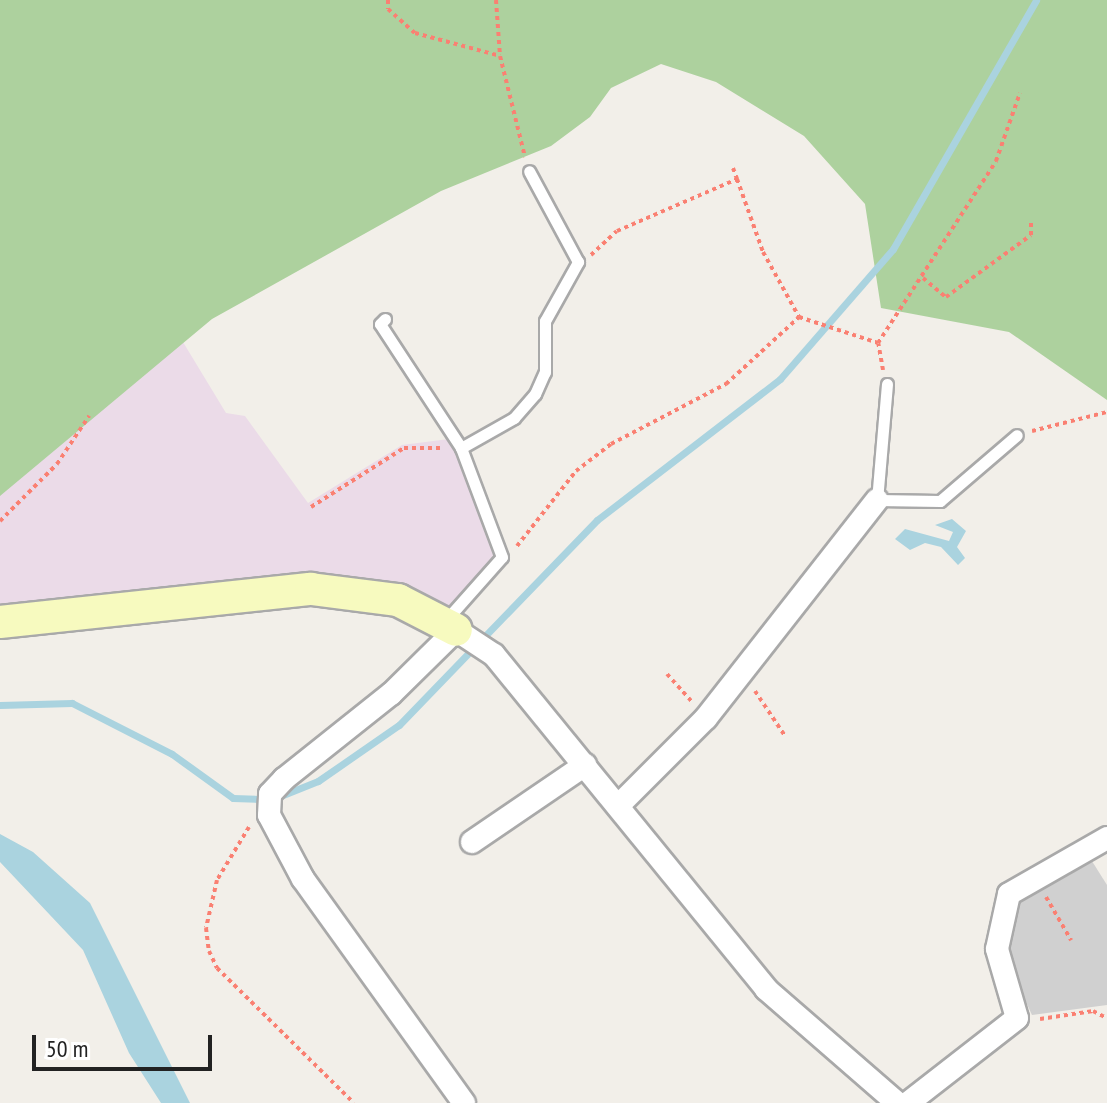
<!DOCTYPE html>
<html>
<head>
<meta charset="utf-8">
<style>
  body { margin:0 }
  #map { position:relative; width:1107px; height:1103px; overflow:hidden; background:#f2efe9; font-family:"PT Sans Narrow",sans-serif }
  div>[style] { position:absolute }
  .industrial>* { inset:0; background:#ebdbe8 }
  .religious>* { inset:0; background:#d0d0d0 }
  .forest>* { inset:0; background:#add19e }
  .water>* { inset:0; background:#aad3df }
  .stream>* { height:7px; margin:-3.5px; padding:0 3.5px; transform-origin:3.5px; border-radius:3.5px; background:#aad3df }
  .path>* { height:4px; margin-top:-2px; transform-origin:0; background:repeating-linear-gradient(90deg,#fa8072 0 4px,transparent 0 8px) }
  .roads { filter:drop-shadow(2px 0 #a9a9a9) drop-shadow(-2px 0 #a9a9a9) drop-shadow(0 2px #a9a9a9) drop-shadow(0 -2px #a9a9a9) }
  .lane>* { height:11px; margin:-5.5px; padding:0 5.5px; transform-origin:5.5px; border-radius:5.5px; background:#fff }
  .street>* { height:22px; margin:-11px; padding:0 11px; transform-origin:11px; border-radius:11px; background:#fff }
  .secondary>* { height:32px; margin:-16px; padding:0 16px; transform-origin:16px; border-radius:16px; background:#f7fabf }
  span { translate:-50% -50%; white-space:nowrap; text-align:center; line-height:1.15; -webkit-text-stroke:6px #fff; paint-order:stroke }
  .scale { position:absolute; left:32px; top:1035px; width:180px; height:36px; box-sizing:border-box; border:4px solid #222; border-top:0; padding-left:10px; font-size:24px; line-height:28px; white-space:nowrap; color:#222; -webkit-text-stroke:6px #fff; paint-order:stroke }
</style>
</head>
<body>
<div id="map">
  <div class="industrial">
    <i style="clip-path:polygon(166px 314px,226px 413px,245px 416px,308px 503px,402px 445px,449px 439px,495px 546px,490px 568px,448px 611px,411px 596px,0 612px,0 447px)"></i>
  </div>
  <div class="religious">
    <i style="clip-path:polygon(1090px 858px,1107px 885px,1107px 1005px,1032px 1015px,1001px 949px,1011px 899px)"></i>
  </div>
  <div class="forest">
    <i style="clip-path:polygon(0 0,1107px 0,1107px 400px,1009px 332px,881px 308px,865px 204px,804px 136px,716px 82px,661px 64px,611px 88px,590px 117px,551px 146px,441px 191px,212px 319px,0 496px)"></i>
  </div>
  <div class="water">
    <i style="clip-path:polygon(952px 519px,966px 531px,957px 547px,965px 558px,958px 565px,941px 547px,925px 543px,910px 550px,895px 539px,905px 529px,949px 541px,953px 532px,935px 525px)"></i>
    <i style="clip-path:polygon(0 834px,33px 852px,90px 903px,190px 1103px,161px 1103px,129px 1053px,83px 950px,0 862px)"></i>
  </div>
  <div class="stream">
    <i style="left:0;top:705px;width:72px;rotate:-1.6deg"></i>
    <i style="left:72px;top:703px;width:112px;rotate:27deg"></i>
    <i style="left:172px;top:754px;width:75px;rotate:35.8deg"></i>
    <i style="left:233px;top:798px;width:33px;rotate:2deg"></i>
    <i style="left:278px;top:797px;width:43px;rotate:-21.8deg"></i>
    <i style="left:318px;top:781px;width:98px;rotate:-34.7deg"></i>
    <i style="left:399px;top:725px;width:285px;rotate:-46deg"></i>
    <i style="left:597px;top:520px;width:231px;rotate:-37.6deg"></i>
    <i style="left:780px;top:379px;width:172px;rotate:-49deg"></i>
    <i style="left:893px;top:249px;width:287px;rotate:-60.1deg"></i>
  </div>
  <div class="path">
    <i style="left:388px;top:0;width:9px;rotate:90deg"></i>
    <i style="left:388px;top:9px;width:36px;rotate:42deg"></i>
    <i style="left:415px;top:33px;width:88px;rotate:15.1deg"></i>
    <i style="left:500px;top:56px;width:104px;rotate:76.1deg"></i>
    <i style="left:496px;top:0;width:56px;rotate:85.9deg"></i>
    <i style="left:733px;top:168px;width:12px;rotate:70deg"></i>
    <i style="left:591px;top:255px;width:35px;rotate:-43deg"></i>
    <i style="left:617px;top:231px;width:131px;rotate:-23.4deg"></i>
    <i style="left:737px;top:179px;width:77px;rotate:70.4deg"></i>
    <i style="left:763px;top:252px;width:74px;rotate:61deg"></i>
    <i style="left:799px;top:317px;width:83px;rotate:18.2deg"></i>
    <i style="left:923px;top:278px;width:30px;rotate:40deg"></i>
    <i style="left:946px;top:297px;width:105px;rotate:-36.1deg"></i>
    <i style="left:1031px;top:235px;width:12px;rotate:-90deg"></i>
    <i style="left:883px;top:370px;width:27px;rotate:-100deg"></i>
    <i style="left:878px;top:343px;width:217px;rotate:-57deg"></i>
    <i style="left:996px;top:161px;width:72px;rotate:-70.6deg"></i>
    <i style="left:1032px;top:431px;width:77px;rotate:-14.2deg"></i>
    <i style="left:311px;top:507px;width:110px;rotate:-32.4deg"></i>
    <i style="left:404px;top:448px;width:38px"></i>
    <i style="left:0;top:521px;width:81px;rotate:-45deg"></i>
    <i style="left:57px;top:464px;width:58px;rotate:-56.3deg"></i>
    <i style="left:517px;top:546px;width:95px;rotate:-51.8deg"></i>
    <i style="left:576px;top:471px;width:44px;rotate:-37.6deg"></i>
    <i style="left:611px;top:444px;width:130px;rotate:-27.6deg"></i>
    <i style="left:726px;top:384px;width:99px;rotate:-42.5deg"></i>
    <i style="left:667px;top:674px;width:38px;rotate:48deg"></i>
    <i style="left:755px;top:691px;width:54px;rotate:56.3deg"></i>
    <i style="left:249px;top:827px;width:62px;rotate:121.1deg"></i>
    <i style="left:217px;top:880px;width:49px;rotate:102.9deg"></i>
    <i style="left:206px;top:928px;width:23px;rotate:83deg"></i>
    <i style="left:209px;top:951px;width:19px;rotate:65deg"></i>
    <i style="left:217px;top:968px;width:192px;rotate:44.6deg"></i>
    <i style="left:1046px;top:897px;width:50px;rotate:59.8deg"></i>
    <i style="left:1040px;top:1019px;width:54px;rotate:-8.6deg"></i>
    <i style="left:1093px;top:1011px;width:16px;rotate:27deg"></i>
  </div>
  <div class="roads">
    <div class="lane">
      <i style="left:385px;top:319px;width:7px;rotate:135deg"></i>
      <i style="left:380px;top:324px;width:148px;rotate:56.8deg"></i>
      <i style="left:887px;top:384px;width:116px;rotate:94.9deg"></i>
      <i style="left:877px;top:500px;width:63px;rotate:0.9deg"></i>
      <i style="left:940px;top:501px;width:101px;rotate:-40.6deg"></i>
      <i style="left:446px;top:620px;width:84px;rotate:-48.4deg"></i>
      <i style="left:502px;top:557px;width:116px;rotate:-110.6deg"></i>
      <i style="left:461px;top:448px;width:61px;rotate:-29.5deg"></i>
      <i style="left:514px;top:418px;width:32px;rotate:-49deg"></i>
      <i style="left:535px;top:394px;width:24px;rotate:-66deg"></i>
      <i style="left:545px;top:372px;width:51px;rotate:-90deg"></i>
      <i style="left:545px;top:321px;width:68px;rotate:-60.8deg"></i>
      <i style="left:578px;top:262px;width:103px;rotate:-118.3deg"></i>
    </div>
    <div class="street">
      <i style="left:618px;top:806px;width:124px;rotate:-45deg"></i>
      <i style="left:706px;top:718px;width:277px;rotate:-51.9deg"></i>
      <i style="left:472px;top:842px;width:137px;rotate:-34.3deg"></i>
      <i style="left:464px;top:1103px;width:276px;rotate:-125.7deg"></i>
      <i style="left:303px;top:879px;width:72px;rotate:-118deg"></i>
      <i style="left:269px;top:815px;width:21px;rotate:-87deg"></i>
      <i style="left:270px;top:794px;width:21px;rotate:-47deg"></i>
      <i style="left:284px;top:779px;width:137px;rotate:-38.5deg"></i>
      <i style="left:391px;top:694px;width:91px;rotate:-44.6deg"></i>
      <i style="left:456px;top:630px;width:45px;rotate:33.3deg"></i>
      <i style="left:494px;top:655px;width:431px;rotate:50.8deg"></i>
      <i style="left:766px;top:989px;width:174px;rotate:41deg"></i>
      <i style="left:908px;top:1103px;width:138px;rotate:-37.9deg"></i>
      <i style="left:1017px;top:1018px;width:72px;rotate:-106.2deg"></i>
      <i style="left:997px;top:949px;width:56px;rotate:-77.7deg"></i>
      <i style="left:1009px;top:894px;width:113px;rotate:-29.7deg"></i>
    </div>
    <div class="secondary">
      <i style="left:0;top:622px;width:313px;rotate:-6.1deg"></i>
      <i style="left:311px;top:589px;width:88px;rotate:7.2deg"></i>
      <i style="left:398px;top:600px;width:65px;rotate:27.3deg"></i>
    </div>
  </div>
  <div class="scale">50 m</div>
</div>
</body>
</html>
